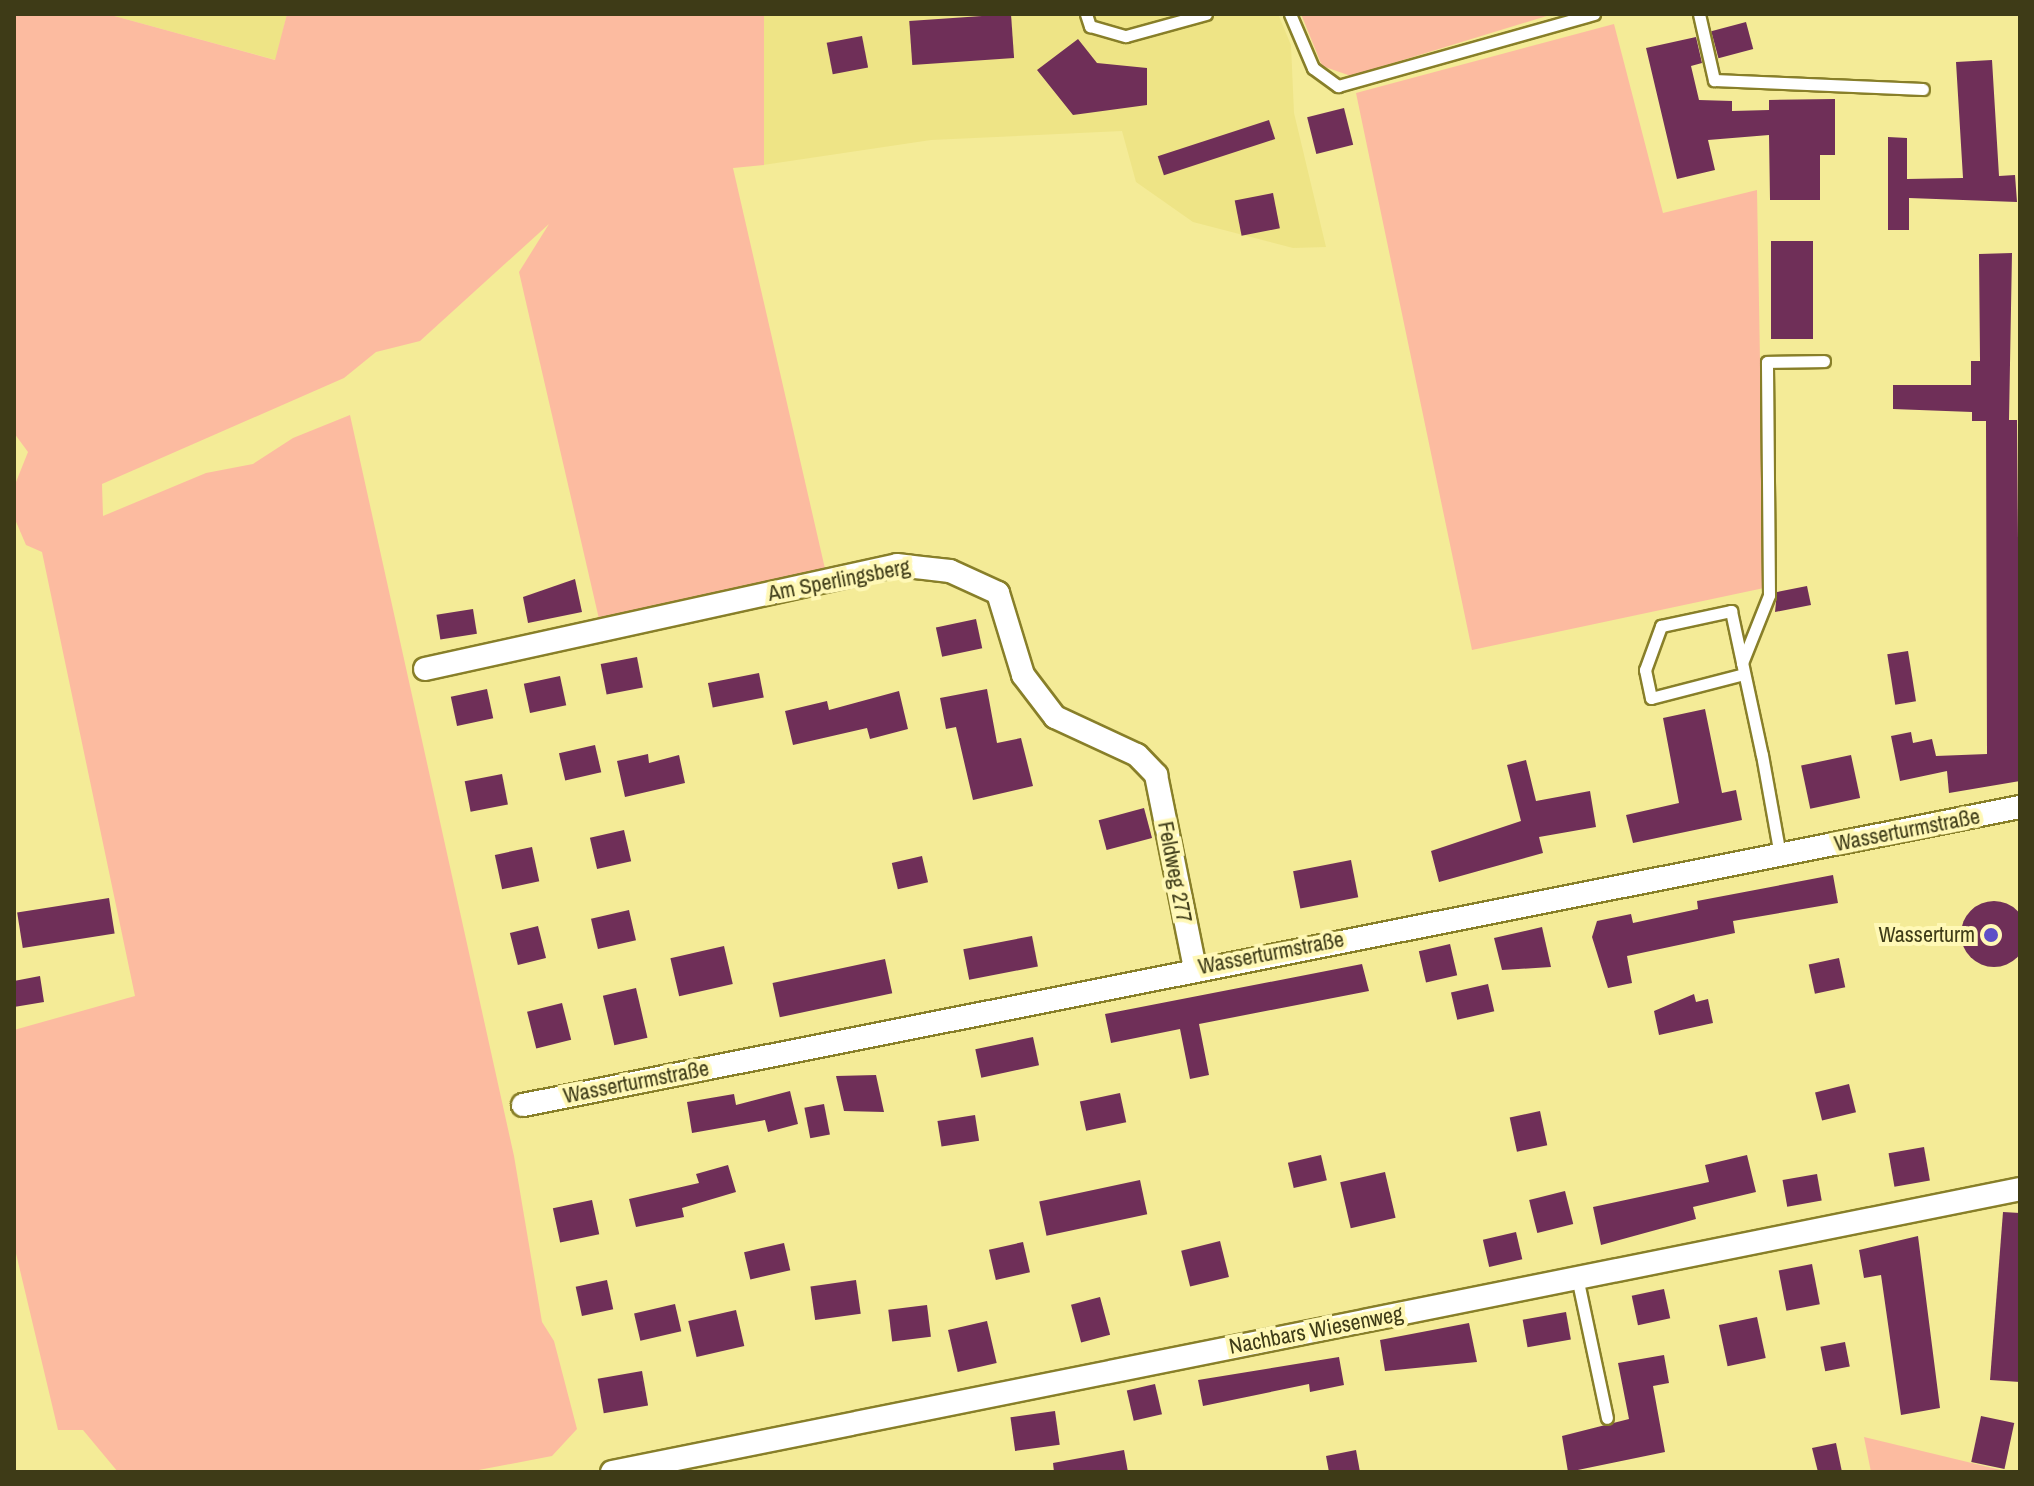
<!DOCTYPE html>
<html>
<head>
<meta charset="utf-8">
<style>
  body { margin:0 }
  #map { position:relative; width:2034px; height:1486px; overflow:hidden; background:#f4eb97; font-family:"Archivo Narrow",sans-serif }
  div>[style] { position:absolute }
  .built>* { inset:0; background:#eee486 }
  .green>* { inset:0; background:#fcbba0 }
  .building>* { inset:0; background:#6f2f58; transform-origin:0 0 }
  .round { border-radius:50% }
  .roads { filter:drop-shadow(2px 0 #887f29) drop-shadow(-2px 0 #887f29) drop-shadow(0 2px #887f29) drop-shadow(0 -2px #887f29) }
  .service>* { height:11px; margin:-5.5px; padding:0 5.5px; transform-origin:5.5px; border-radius:5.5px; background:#fff }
  .minor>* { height:22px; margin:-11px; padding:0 11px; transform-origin:11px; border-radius:11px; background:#fff }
  .dots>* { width:22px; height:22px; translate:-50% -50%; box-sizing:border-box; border:4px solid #fff8b6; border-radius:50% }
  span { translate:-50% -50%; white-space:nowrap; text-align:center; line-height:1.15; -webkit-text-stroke:8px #fff8b6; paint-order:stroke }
  .street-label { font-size:22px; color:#3e3b17 }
  .poi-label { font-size:22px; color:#3e3b17 }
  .right { translate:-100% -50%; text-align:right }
  .frame { position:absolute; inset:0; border:16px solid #3e3b17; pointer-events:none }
</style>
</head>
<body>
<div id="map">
  <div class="built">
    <i style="clip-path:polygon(107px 14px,287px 14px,276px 60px)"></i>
    <i style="clip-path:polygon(763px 14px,1278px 14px,1291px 45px,1294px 113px,1326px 247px,1293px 248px,1193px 222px,1136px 182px,1122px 131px,931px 140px,763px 165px)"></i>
  </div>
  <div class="green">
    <i style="clip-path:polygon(14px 14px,107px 14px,275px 60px,287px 14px,764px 14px,764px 165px,733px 168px,826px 573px,599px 619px,519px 272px,549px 224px,420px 341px,376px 352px,344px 378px,102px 484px,103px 516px,206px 473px,253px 464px,293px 438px,350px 415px,514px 1156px,542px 1322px,554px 1341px,577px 1429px,552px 1456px,468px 1472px,118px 1472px,83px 1430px,58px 1430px,14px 1245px,14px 1030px,135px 996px,42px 552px,26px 545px,14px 517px,14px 487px,28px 452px,14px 433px)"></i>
    <i style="clip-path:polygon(1301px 14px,1553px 14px,1351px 76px,1322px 66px)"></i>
    <i style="clip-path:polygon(1614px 24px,1663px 213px,1757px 190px,1764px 588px,1472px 650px,1356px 93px)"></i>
    <i style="clip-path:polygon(1864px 1437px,2009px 1472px,1871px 1472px)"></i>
  </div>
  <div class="building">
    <i style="left:1011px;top:14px;width:44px;height:102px;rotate:86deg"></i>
    <i style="left:1746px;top:22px;width:28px;height:36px;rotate:75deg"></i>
    <i style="left:862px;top:36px;width:32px;height:36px;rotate:79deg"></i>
    <i style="clip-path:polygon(1696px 37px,1702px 63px,1691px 66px,1699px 100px,1732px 101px,1732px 111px,1769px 110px,1769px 100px,1835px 99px,1835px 155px,1820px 155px,1820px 200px,1770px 200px,1769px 135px,1708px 140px,1715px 170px,1677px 179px,1646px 48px)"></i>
    <i style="clip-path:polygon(1078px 39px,1097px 63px,1147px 68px,1147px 105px,1073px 115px,1037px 70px)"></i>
    <i style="clip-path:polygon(1992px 60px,1999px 176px,2015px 175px,2017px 202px,1909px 198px,1909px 230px,1888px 230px,1888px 137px,1907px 138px,1907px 179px,1963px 178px,1956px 62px)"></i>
    <i style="left:1344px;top:108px;width:38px;height:38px;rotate:76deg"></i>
    <i style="left:1269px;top:120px;width:20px;height:117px;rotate:72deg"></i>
    <i style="left:1273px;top:193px;width:36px;height:39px;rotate:79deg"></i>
    <i style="left:1771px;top:241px;width:42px;height:98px"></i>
    <i style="clip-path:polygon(2012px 253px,2009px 420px,2017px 420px,2020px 781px,1949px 793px,1947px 771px,1900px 781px,1891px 736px,1911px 732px,1913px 743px,1932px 739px,1936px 756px,1987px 754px,1986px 421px,1972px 421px,1972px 412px,1893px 409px,1893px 385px,1971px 385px,1971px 361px,1980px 361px,1979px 254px)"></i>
    <i style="clip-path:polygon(575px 579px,582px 612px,528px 623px,523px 597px)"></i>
    <i style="clip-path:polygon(1807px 586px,1811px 605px,1775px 612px,1777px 592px)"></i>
    <i style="left:473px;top:609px;width:25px;height:37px;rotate:81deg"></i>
    <i style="left:976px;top:619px;width:30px;height:41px;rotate:78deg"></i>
    <i style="left:1908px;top:651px;width:51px;height:21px;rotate:81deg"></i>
    <i style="left:637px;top:657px;width:31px;height:37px;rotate:79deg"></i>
    <i style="left:759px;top:673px;width:25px;height:52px;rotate:79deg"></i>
    <i style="left:560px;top:676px;width:30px;height:37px;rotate:78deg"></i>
    <i style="left:487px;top:689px;width:30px;height:37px;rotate:78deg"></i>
    <i style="clip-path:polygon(987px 689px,997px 743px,1021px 738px,1033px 786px,973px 800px,956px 727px,946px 729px,940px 698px)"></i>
    <i style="clip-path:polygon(899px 691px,908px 729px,870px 739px,867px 728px,793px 745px,785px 711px,827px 701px,829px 710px)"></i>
    <i style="clip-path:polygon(1705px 709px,1722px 793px,1736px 790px,1742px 820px,1633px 843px,1626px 815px,1679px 803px,1663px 718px)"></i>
    <i style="left:595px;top:745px;width:28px;height:37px;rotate:77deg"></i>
    <i style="clip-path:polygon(648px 754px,649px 763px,679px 755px,685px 783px,625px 797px,617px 761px)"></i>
    <i style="left:1851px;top:755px;width:44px;height:51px;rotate:78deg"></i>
    <i style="clip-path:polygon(1526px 760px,1536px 801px,1590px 791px,1596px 827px,1539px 837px,1543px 853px,1439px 882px,1431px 851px,1521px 821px,1507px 765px)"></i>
    <i style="left:502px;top:774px;width:31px;height:38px;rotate:79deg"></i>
    <i style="left:1144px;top:808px;width:31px;height:47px;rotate:75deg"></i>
    <i style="left:624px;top:830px;width:32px;height:35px;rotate:77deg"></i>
    <i style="left:532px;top:847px;width:35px;height:38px;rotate:78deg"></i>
    <i style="left:922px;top:856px;width:27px;height:31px;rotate:77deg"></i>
    <i style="left:1351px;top:860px;width:38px;height:59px;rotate:79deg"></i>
    <i style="clip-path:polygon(1833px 875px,1838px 903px,1733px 921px,1735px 933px,1627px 956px,1632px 983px,1608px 988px,1592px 937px,1597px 921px,1631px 914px,1633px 923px,1698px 909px,1697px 901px)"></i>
    <i style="left:109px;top:898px;width:36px;height:93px;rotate:81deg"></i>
    <i class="round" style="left:1961px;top:901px;width:66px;height:66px"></i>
    <i style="left:629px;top:910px;width:31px;height:39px;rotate:77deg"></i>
    <i style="left:538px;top:926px;width:33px;height:29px;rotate:76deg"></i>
    <i style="clip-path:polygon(1542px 927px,1551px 967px,1502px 970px,1494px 938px)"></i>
    <i style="left:1032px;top:936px;width:31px;height:70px;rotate:79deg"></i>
    <i style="left:1450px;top:944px;width:32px;height:32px;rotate:77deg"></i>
    <i style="left:724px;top:946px;width:39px;height:55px;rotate:77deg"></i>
    <i style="left:1839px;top:958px;width:30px;height:31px;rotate:78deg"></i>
    <i style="left:885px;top:959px;width:35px;height:115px;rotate:78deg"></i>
    <i style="clip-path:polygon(1362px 964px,1369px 991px,1199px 1024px,1209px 1075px,1190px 1079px,1180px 1029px,1111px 1043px,1105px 1014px)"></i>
    <i style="clip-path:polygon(40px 976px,44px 1002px,14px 1007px,14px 981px)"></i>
    <i style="left:1488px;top:984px;width:28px;height:38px;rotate:77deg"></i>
    <i style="left:636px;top:988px;width:51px;height:34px;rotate:77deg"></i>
    <i style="clip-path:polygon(1694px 994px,1696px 1002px,1708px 999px,1713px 1023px,1659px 1035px,1654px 1011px)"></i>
    <i style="left:562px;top:1003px;width:38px;height:36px;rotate:76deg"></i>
    <i style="left:1033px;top:1037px;width:29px;height:59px;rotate:78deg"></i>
    <i style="clip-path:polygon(876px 1075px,884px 1112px,844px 1111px,836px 1076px)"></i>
    <i style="left:1849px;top:1084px;width:29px;height:35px;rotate:76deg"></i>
    <i style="clip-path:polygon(790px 1091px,798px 1124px,768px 1132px,765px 1120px,692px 1133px,687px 1102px,734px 1094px,736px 1105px)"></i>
    <i style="left:1120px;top:1093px;width:30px;height:41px;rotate:78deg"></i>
    <i style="left:824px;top:1104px;width:31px;height:20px;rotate:79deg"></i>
    <i style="left:1540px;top:1111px;width:35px;height:31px;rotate:78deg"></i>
    <i style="left:975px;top:1115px;width:26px;height:38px;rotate:81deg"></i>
    <i style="left:1924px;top:1147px;width:34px;height:36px;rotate:80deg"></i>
    <i style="left:1321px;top:1155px;width:26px;height:34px;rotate:77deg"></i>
    <i style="clip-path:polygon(1747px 1155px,1756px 1192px,1693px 1207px,1696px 1219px,1601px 1245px,1593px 1207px,1709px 1182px,1705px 1165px)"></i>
    <i style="clip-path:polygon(728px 1165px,736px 1192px,682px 1208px,684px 1217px,636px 1227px,629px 1199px,699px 1183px,696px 1174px)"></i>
    <i style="left:1385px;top:1172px;width:47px;height:46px;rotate:77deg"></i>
    <i style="left:1817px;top:1174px;width:27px;height:35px;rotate:80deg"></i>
    <i style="left:1140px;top:1180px;width:35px;height:103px;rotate:78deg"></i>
    <i style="left:1565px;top:1191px;width:34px;height:37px;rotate:76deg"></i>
    <i style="left:592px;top:1200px;width:35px;height:40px;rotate:78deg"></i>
    <i style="clip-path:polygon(2003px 1212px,2020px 1213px,2020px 1382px,1990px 1380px)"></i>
    <i style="left:1516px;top:1232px;width:28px;height:34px;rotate:77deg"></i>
    <i style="clip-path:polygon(1918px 1236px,1940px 1408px,1901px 1415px,1881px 1275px,1864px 1278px,1859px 1250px)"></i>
    <i style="left:1220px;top:1241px;width:37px;height:40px;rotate:76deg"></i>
    <i style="left:1023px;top:1242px;width:31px;height:35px;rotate:77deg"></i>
    <i style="left:784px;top:1243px;width:28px;height:41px;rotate:77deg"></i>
    <i style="left:1812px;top:1264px;width:41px;height:34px;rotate:79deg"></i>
    <i style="left:607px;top:1280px;width:30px;height:32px;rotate:78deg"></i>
    <i style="left:856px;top:1280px;width:34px;height:46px;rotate:82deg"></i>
    <i style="left:1664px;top:1289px;width:30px;height:33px;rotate:78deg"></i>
    <i style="left:1100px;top:1297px;width:39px;height:30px;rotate:75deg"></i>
    <i style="left:675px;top:1304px;width:28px;height:42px;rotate:77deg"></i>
    <i style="left:927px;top:1305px;width:32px;height:39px;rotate:83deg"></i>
    <i style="left:736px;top:1310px;width:37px;height:49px;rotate:77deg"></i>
    <i style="left:1566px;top:1312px;width:28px;height:44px;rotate:80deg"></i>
    <i style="left:1757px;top:1317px;width:42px;height:39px;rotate:78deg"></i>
    <i style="left:987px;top:1321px;width:43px;height:40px;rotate:77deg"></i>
    <i style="clip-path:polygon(1469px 1323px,1477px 1362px,1385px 1371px,1380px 1340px)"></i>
    <i style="left:1845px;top:1342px;width:25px;height:25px;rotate:79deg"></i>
    <i style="clip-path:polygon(1664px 1355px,1669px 1383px,1653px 1386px,1665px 1452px,1568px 1472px,1562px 1436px,1629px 1419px,1618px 1363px)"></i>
    <i style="clip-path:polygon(1339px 1357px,1344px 1385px,1310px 1392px,1309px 1384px,1203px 1406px,1198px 1380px)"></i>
    <i style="left:642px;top:1371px;width:35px;height:45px;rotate:80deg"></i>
    <i style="left:1155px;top:1384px;width:31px;height:29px;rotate:77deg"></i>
    <i style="left:1055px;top:1411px;width:34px;height:45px;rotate:82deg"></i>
    <i style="left:1981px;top:1416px;width:34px;height:47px;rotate:12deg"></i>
    <i style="clip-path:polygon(1836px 1443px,1842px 1472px,1818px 1472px,1812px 1448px)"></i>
    <i style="clip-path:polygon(1124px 1450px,1128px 1472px,1054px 1472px,1053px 1463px)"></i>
    <i style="clip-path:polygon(1356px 1450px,1360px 1472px,1329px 1472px,1326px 1456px)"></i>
  </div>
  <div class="roads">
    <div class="service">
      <i style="left:1086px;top:14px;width:13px;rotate:72deg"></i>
      <i style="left:1090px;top:26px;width:37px;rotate:16deg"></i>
      <i style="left:1126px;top:36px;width:83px;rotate:-15.4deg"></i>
      <i style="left:1290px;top:14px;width:59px;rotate:66.9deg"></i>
      <i style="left:1313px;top:68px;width:31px;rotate:36deg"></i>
      <i style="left:1338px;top:86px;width:266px;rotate:-15.7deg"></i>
      <i style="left:1699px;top:14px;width:68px;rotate:77.2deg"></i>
      <i style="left:1714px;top:80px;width:209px;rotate:2.5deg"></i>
      <i style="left:1742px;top:663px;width:73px;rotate:-68.3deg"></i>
      <i style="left:1769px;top:595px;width:233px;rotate:-90.5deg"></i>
      <i style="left:1767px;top:362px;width:57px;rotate:-1deg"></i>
      <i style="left:1744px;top:674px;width:96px;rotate:165.5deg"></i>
      <i style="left:1651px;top:698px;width:29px;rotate:-102deg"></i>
      <i style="left:1645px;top:670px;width:47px;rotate:-70deg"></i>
      <i style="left:1661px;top:626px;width:72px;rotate:-12.1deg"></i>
      <i style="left:1731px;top:611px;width:147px;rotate:77.9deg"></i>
      <i style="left:1762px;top:755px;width:102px;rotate:79.8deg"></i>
      <i style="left:1577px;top:1277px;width:144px;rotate:78deg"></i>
    </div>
    <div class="minor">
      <i style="left:425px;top:669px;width:483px;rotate:-12.4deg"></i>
      <i style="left:897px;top:565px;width:53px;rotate:6.5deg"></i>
      <i style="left:950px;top:571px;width:53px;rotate:24.6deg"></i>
      <i style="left:998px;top:593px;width:86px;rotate:73deg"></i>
      <i style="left:1023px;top:675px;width:53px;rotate:52.7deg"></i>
      <i style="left:1055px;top:717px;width:90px;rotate:24.9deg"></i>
      <i style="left:1137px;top:755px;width:28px;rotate:46deg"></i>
      <i style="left:1156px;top:775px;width:197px;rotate:78.6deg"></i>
      <i style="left:523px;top:1105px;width:1526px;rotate:-11.26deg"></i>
      <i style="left:612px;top:1472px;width:1436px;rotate:-11.36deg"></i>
    </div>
  </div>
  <div class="dots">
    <i style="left:1991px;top:935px;background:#5d4ec7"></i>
  </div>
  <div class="street-label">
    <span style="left:839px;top:580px;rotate:-11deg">Am Sperlingsberg</span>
    <span style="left:1907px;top:830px;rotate:-11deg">Wasserturmstraße</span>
    <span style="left:1175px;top:872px;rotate:79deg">Feldweg 277</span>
    <span style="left:1271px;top:953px;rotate:-11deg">Wasserturmstraße</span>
    <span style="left:636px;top:1082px;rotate:-11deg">Wasserturmstraße</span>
    <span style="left:1316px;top:1330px;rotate:-11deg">Nachbars Wiesenweg</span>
  </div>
  <div class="poi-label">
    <span class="right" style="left:1975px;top:935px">Wasserturm</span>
  </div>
  <div class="frame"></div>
</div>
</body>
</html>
